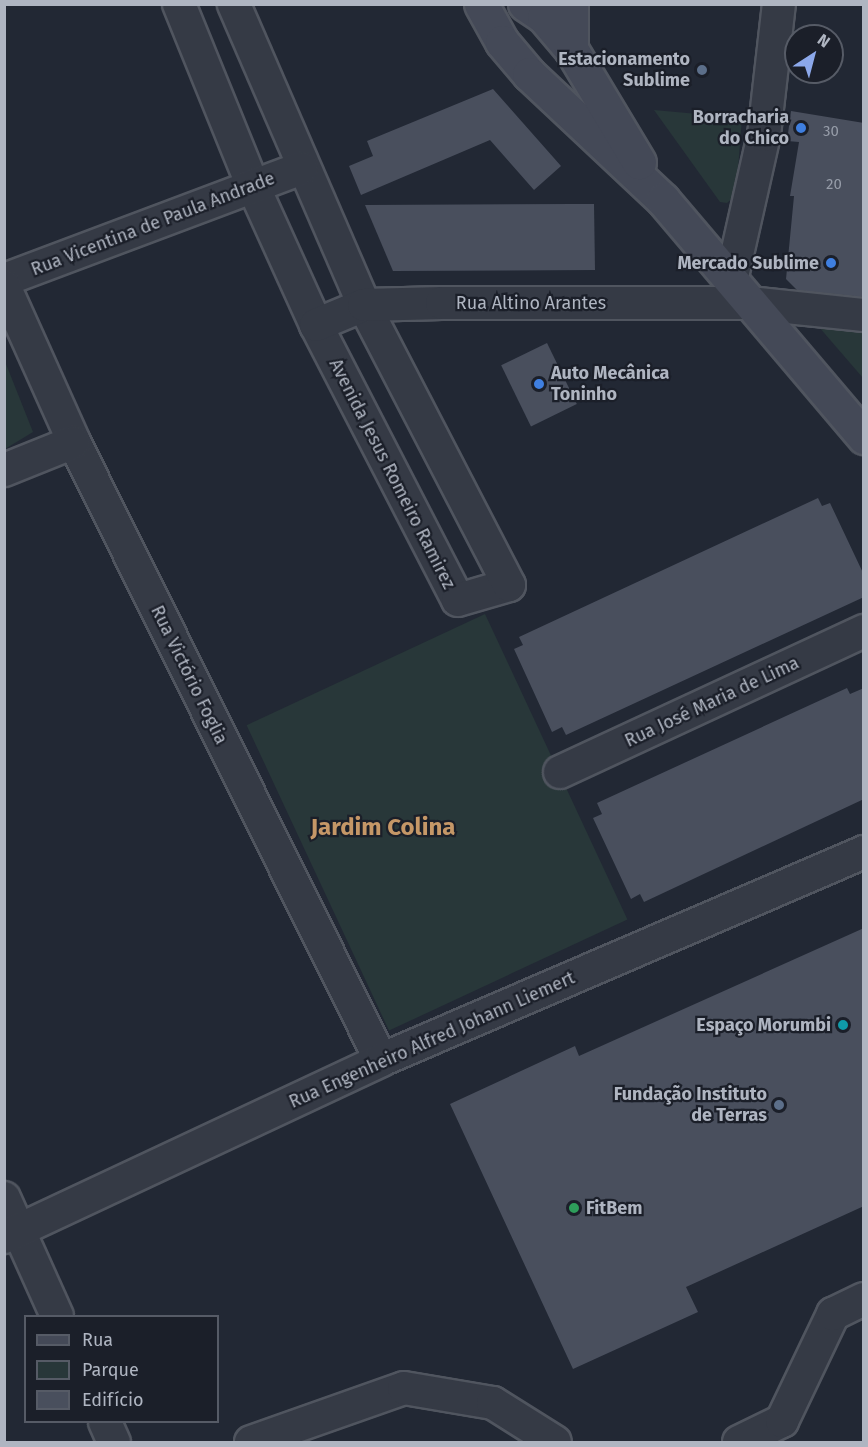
<!DOCTYPE html>
<html>
<head>
<meta charset="utf-8">
<style>
  body { margin:0 }
  #map { position:relative; width:868px; height:1447px; overflow:hidden; background:#222834; font-family:"Fira Sans",sans-serif }
  div>[style] { position:absolute }
  .green>* { inset:0; background:#283739; transform-origin:0 0 }
  .building>* { inset:0; background:#494f5d; transform-origin:0 0 }
  .roads { filter:drop-shadow(2px 0 #50555f) drop-shadow(-2px 0 #50555f) drop-shadow(0 2px #50555f) drop-shadow(0 -2px #50555f) }
  .street>* { height:32px; margin:-16px; padding:0 16px; transform-origin:16px; border-radius:16px; background:#353a45 }
  .secondary>* { height:33px; margin:-16.5px; padding:0 16.5px; transform-origin:16.5px; border-radius:16.5px; background:#444957 }
  .dots>* { width:16px; height:16px; translate:-50% -50%; box-sizing:border-box; border:3px solid #1b1f29; border-radius:50% }
  span { translate:-50% -50%; white-space:nowrap; text-align:center; line-height:1.15; -webkit-text-stroke:4.5px #1b1f29; paint-order:stroke }
  .number-label { font-size:15px; color:#969ca8 }
  .number-label span { -webkit-text-stroke-width:0 }
  .poi-label { font-size:18px; color:#afb5c1; font-weight:700 }
  .right { translate:-100% -50%; text-align:right }
  .left { translate:0 -50%; text-align:left }
  .street-label { font-size:18px; color:#afb5c1 }
  .district-label { font-size:24px; color:#c59767; font-weight:700 }
  .frame { position:absolute; inset:0; border:6px solid #afb5c1; pointer-events:none }
  .legend { position:absolute; left:24px; top:1315px; width:195px; height:108px; box-sizing:border-box; background:#1b1f29; border:2px solid #565b66; margin:0; padding:8px 10px; list-style:none; font-size:18px; color:#afb5c1 }
  .legend li { display:flex; align-items:center; gap:12px; height:30px }
  .legend b { width:30px; border:2px solid #565b66 }
  .north { position:absolute; left:784px; top:24px; width:60px; height:60px; box-sizing:border-box; background:#1b1f29; border:2px solid #565b66; border-radius:50%; rotate:36deg; font-size:16px; font-weight:700; line-height:24px; text-align:center; color:#afb5c1 }
  .north::after { content:''; display:block; margin:auto; width:21px; height:27px; background:#8ca8ea; clip-path:polygon(50% 0,100% 100%,50% 72%,0 100%) }
</style>
</head>
<body>
<div id="map">
  <div class="green">
    <i style="clip-path:polygon(654px 110px,742px 118px,736px 195px,727px 203px,720px 202px)"></i>
    <i style="clip-path:polygon(819px 327px,863px 330px,863px 378px)"></i>
    <i style="clip-path:polygon(4px 359px,33px 432px,5px 449px,4px 449px)"></i>
    <i style="left:485px;top:614px;width:337px;height:263px;rotate:65deg"></i>
  </div>
  <div class="building">
    <i style="clip-path:polygon(493px 89px,561px 166px,534px 190px,490px 140px,361px 195px,349px 166px,373px 156px,367px 141px)"></i>
    <i style="clip-path:polygon(791px 111px,864px 123px,864px 297px,797px 290px,786px 279px,794px 196px,790px 196px,799px 142px,787px 141px)"></i>
    <i style="clip-path:polygon(573px 204px,594px 204px,595px 270px,393px 271px,365px 205px)"></i>
    <i style="left:547px;top:343px;width:68px;height:51px;rotate:64deg"></i>
    <i style="clip-path:polygon(818px 498px,822px 506px,830px 503px,864px 575px,864px 597px,566px 735px,562px 727px,552px 732px,514px 649px,523px 645px,519px 637px)"></i>
    <i style="clip-path:polygon(847px 688px,850px 694px,864px 688px,864px 799px,644px 902px,640px 894px,631px 899px,593px 818px,602px 814px,597px 803px)"></i>
    <i style="clip-path:polygon(864px 928px,864px 1206px,686px 1287px,698px 1312px,573px 1369px,450px 1104px,575px 1046px,579px 1056px)"></i>
  </div>
  <div class="roads">
    <div class="street">
      <i style="left:179px;top:4px;width:196px;rotate:67.9deg"></i>
      <i style="left:253px;top:186px;width:153px;rotate:65.6deg"></i>
      <i style="left:316px;top:325px;width:309px;rotate:62.7deg"></i>
      <i style="left:458px;top:600px;width:53px;rotate:-16.4deg"></i>
      <i style="left:509px;top:585px;width:315px;rotate:-117.4deg"></i>
      <i style="left:364px;top:305px;width:328px;rotate:-113.4deg"></i>
      <i style="left:4px;top:280px;width:318px;rotate:-20.6deg"></i>
      <i style="left:731px;top:281px;width:150px;rotate:-77.3deg"></i>
      <i style="left:764px;top:135px;width:132px;rotate:-83.5deg"></i>
      <i style="left:4px;top:286px;width:171px;rotate:65.8deg"></i>
      <i style="left:74px;top:442px;width:690px;rotate:63.58deg"></i>
      <i style="left:316px;top:325px;width:52px;rotate:-22.6deg"></i>
      <i style="left:364px;top:305px;width:78px;rotate:-1.5deg"></i>
      <i style="left:442px;top:303px;width:307px"></i>
      <i style="left:749px;top:303px;width:116px;rotate:6deg"></i>
      <i style="left:4px;top:470px;width:75px;rotate:-21.8deg"></i>
      <i style="left:560px;top:772px;width:335px;rotate:-24.9deg"></i>
      <i style="left:4px;top:1198px;width:129px;rotate:65.8deg"></i>
      <i style="left:4px;top:1237px;width:416px;rotate:-25.1deg"></i>
      <i style="left:381px;top:1060px;width:526px;rotate:-23.3deg"></i>
      <i style="left:105px;top:1422px;width:22px;rotate:66deg"></i>
      <i style="left:251px;top:1442px;width:162px;rotate:-19.4deg"></i>
      <i style="left:404px;top:1388px;width:90px;rotate:9.6deg"></i>
      <i style="left:493px;top:1403px;width:73px;rotate:32.2deg"></i>
      <i style="left:739px;top:1442px;width:48px;rotate:-26deg"></i>
      <i style="left:782px;top:1421px;width:119px;rotate:-64.5deg"></i>
      <i style="left:833px;top:1314px;width:34px;rotate:-26deg"></i>
    </div>
    <div class="secondary">
      <i style="left:481px;top:4px;width:43px;rotate:61.1deg"></i>
      <i style="left:502px;top:42px;width:42px;rotate:49.8deg"></i>
      <i style="left:529px;top:74px;width:184px;rotate:43.2deg"></i>
      <i style="left:663px;top:200px;width:311px;rotate:49.7deg"></i>
      <i style="left:525px;top:4px;width:23px;rotate:34deg"></i>
      <i style="left:544px;top:17px;width:42px;rotate:49.8deg"></i>
      <i style="left:571px;top:49px;width:132px;rotate:59deg"></i>
      <i style="left:571px;top:49px;width:45px;rotate:-90deg"></i>
    </div>
  </div>
  <div class="dots">
    <i style="left:702px;top:70px;background:#5c6f8a"></i>
    <i style="left:801px;top:128px;background:#3f7fe0"></i>
    <i style="left:831px;top:263px;background:#3f7fe0"></i>
    <i style="left:539px;top:384px;background:#3f7fe0"></i>
    <i style="left:843px;top:1025px;background:#0f9aa8"></i>
    <i style="left:779px;top:1105px;background:#5c6f8a"></i>
    <i style="left:574px;top:1208px;background:#2e9e5b"></i>
  </div>
  <div class="number-label">
    <span style="left:831px;top:132px">30</span>
    <span style="left:834px;top:185px">20</span>
  </div>
  <div class="poi-label">
    <span class="right" style="left:690px;top:70px">Estacionamento<br>Sublime</span>
    <span class="right" style="left:789px;top:128px">Borracharia<br>do Chico</span>
    <span class="right" style="left:819px;top:263px">Mercado Sublime</span>
    <span class="left" style="left:551px;top:384px">Auto Mecânica<br>Toninho</span>
    <span class="right" style="left:831px;top:1025px">Espaço Morumbi</span>
    <span class="right" style="left:767px;top:1105px">Fundação Instituto<br>de Terras</span>
    <span class="left" style="left:586px;top:1208px">FitBem</span>
  </div>
  <div class="street-label">
    <span style="left:153px;top:224px;rotate:-21deg">Rua Vicentina de Paula Andrade</span>
    <span style="left:531px;top:303px">Rua Altino Arantes</span>
    <span style="left:392px;top:474px;rotate:63deg">Avenida Jesus Romeiro Ramirez</span>
    <span style="left:189px;top:675px;rotate:64deg">Rua Victório Foglia</span>
    <span style="left:712px;top:702px;rotate:-25deg">Rua José Maria de Lima</span>
    <span style="left:432px;top:1040px;rotate:-24deg">Rua Engenheiro Alfred Johann Liemert</span>
  </div>
  <div class="district-label">
    <span style="left:383px;top:828px">Jardim Colina</span>
  </div>
  <div class="frame"></div>
  <ul class="legend">
  <li><b style="height:8px;background:#444957"></b>Rua</li>
  <li><b style="height:16px;background:#283739"></b>Parque</li>
  <li><b style="height:16px;background:#494f5d"></b>Edifício</li>
  </ul>
  <div class="north">N</div>
</div>
</body>
</html>
